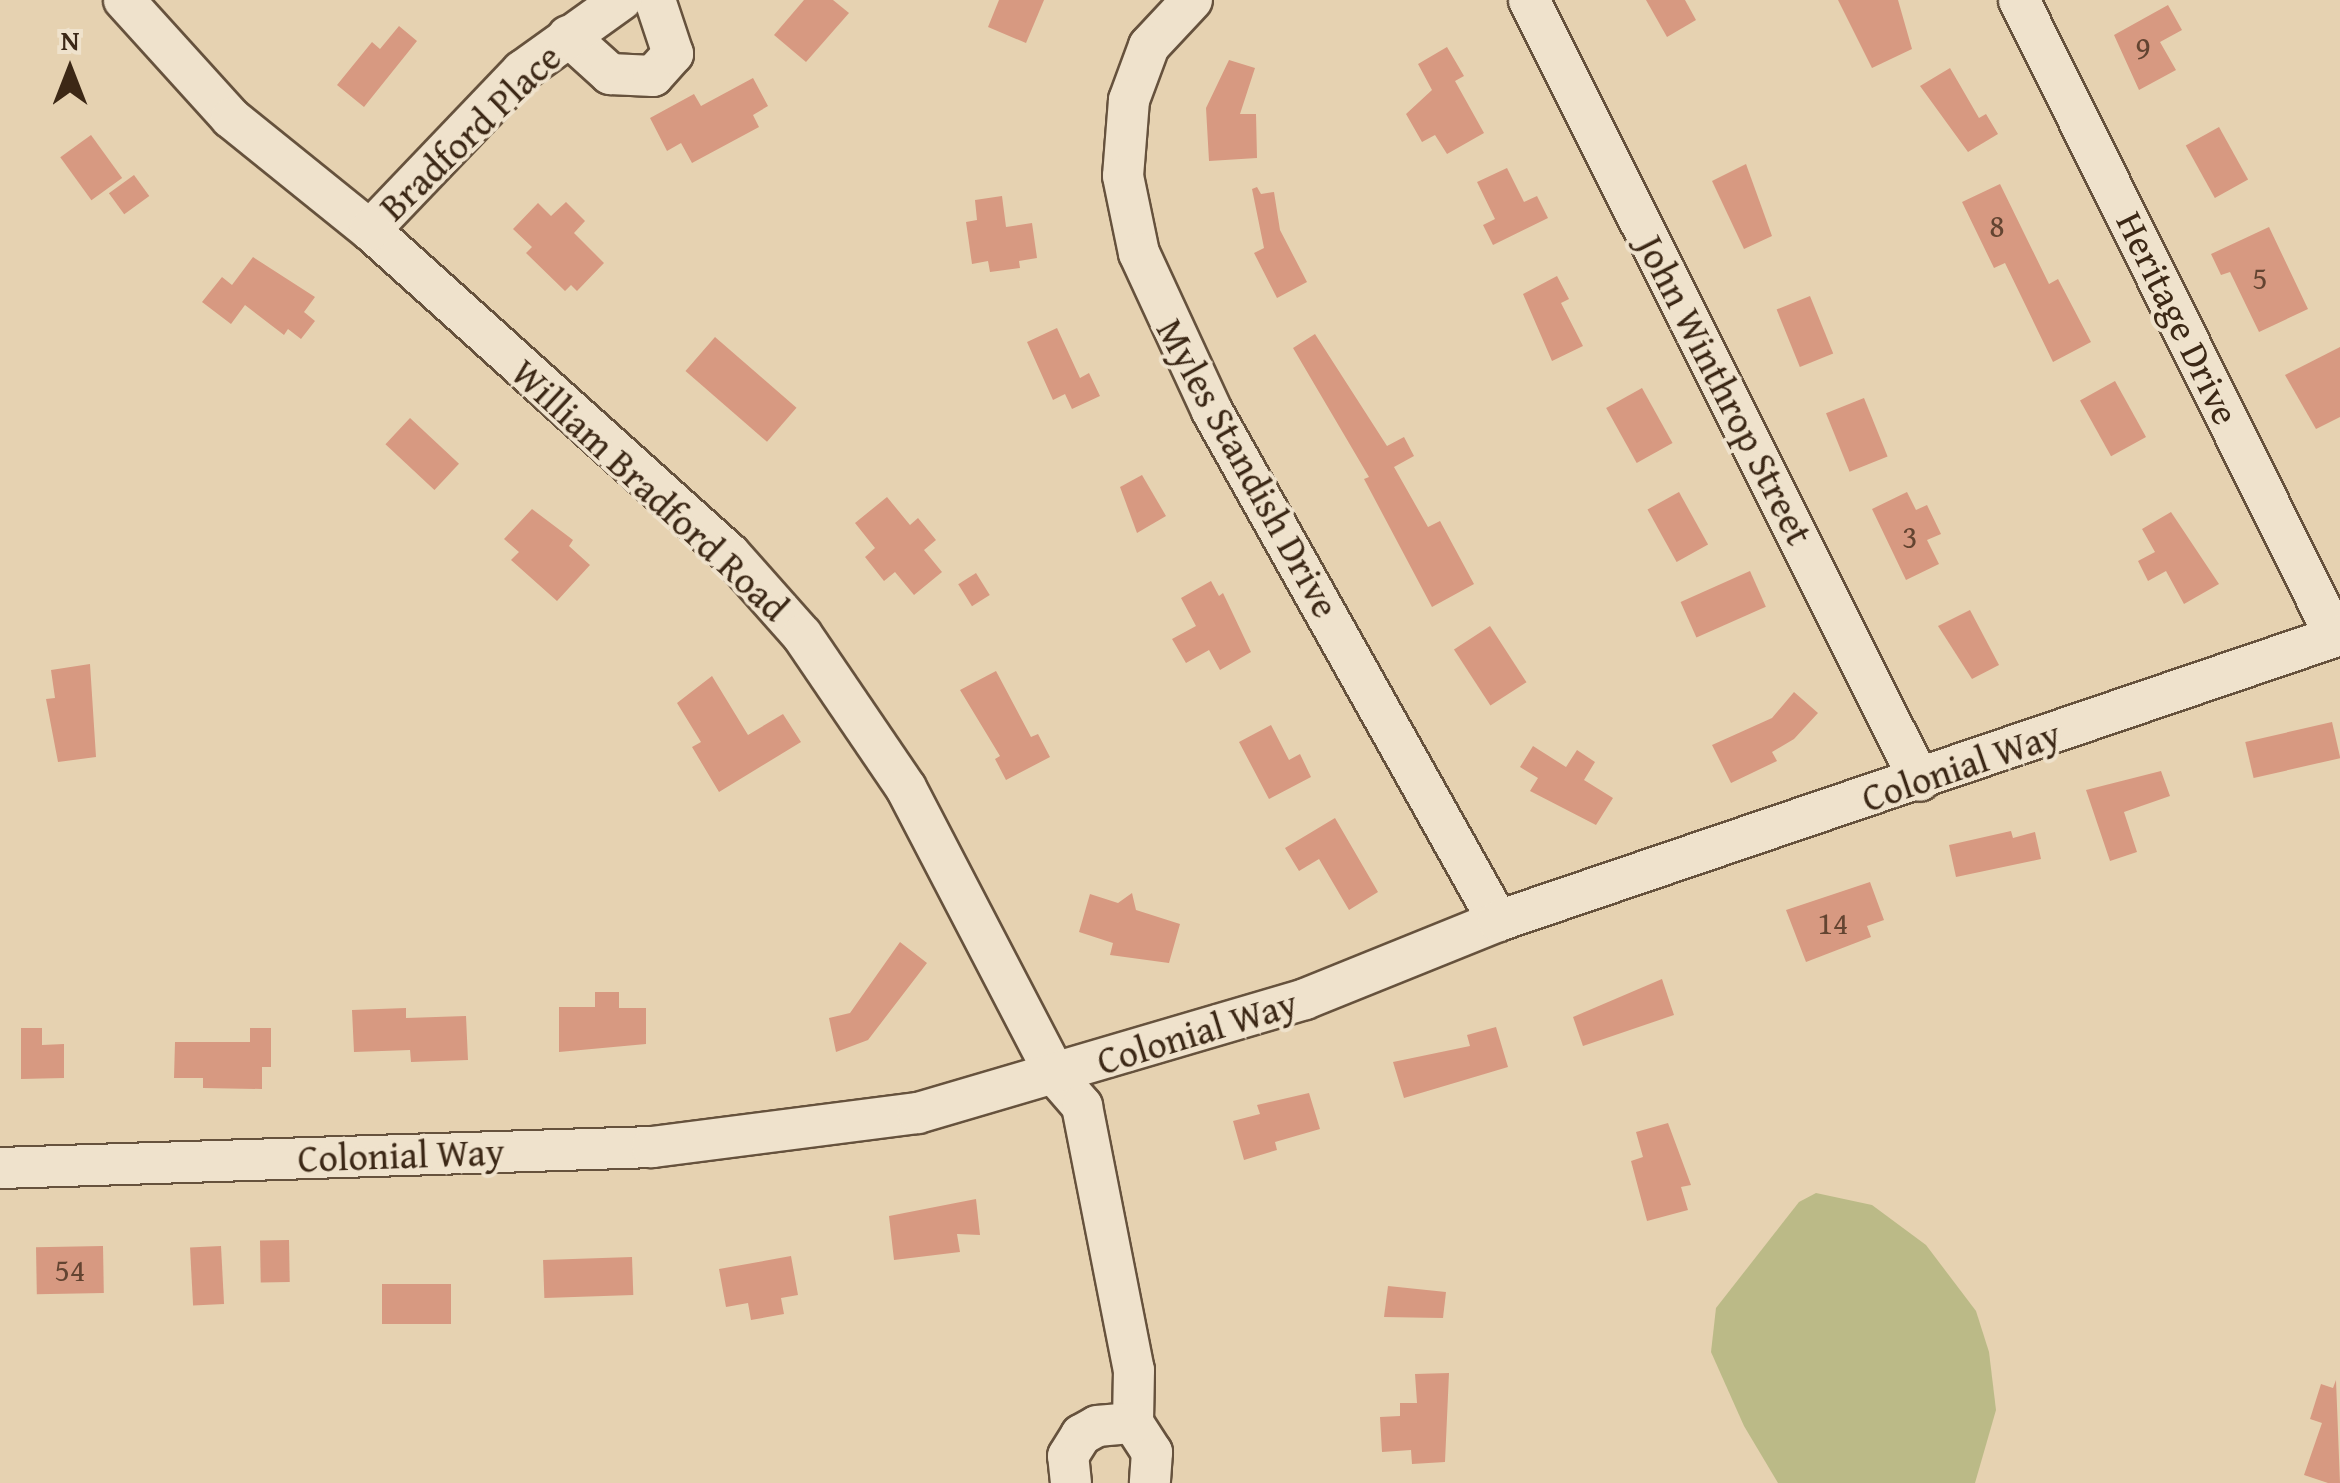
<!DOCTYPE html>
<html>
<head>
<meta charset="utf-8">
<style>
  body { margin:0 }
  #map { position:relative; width:2340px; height:1483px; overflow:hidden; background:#e6d2b1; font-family:"Gentium Book Plus",serif }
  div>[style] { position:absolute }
  .green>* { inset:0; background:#bbba87 }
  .building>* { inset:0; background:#d79981; transform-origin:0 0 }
  .roads { filter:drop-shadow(2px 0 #66523d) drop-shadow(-2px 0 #66523d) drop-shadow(0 2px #66523d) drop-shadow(0 -2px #66523d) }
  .minor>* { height:40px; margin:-20px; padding:0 20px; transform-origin:20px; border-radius:20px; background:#efe2cc }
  span { translate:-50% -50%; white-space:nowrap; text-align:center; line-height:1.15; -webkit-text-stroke:8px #efe2cc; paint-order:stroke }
  .number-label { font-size:32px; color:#634431 }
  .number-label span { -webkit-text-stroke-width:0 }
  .street-label { font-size:38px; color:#3c2816 }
  .north { position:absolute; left:20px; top:20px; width:100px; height:100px; -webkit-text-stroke:8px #efe2cc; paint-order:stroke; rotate:0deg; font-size:28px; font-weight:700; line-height:40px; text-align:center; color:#3c2816 }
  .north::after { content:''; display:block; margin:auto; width:35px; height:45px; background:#3c2816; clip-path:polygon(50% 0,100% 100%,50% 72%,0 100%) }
</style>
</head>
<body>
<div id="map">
  <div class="green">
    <i style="clip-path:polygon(1816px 1193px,1872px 1205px,1926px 1245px,1976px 1311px,1989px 1352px,1996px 1410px,1975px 1483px,1778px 1483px,1744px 1426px,1711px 1352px,1716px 1308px,1799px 1202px)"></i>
  </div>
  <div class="building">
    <i style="clip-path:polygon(804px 0,833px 0,849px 13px,806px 62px,774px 35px)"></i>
    <i style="clip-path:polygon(999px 0,1044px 0,1026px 43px,988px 27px)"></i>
    <i style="clip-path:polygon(1646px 0,1685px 0,1696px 20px,1667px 37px)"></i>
    <i style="clip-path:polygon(1838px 0,1898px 0,1912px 49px,1872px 68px)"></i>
    <i style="clip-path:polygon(2168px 5px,2182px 30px,2160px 42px,2176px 70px,2139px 90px,2114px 35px)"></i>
    <i style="clip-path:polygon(399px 26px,417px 41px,364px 107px,337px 85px,372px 42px,380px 49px)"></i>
    <i style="clip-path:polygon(1447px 47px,1464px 76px,1455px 81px,1484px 133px,1447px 154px,1435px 135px,1422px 142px,1406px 114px,1432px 90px,1418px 64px)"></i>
    <i style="clip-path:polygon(1229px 60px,1255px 68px,1240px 114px,1256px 114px,1257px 158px,1209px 161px,1206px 108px)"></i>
    <i style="clip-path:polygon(1950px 68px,1979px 118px,1986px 114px,1998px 134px,1968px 152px,1920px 86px)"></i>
    <i style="clip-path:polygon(753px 78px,768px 106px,753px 115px,759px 127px,692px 163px,681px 143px,667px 151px,650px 118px,694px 94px,701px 106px)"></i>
    <i style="left:2219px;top:127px;width:60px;height:38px;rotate:61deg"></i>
    <i style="left:91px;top:135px;width:53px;height:38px;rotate:54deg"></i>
    <i style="clip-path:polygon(1746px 164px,1772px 236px,1744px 249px,1712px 181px)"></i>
    <i style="clip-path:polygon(1507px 168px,1524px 202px,1537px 196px,1548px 218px,1493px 245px,1483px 225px,1495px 219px,1477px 182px)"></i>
    <i style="left:134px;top:175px;width:26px;height:31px;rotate:54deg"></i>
    <i style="clip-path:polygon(2000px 184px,2049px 284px,2058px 279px,2091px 342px,2053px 362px,2005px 263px,1994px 268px,1962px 202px)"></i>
    <i style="clip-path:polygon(1257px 187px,1261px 194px,1274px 192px,1280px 230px,1307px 282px,1277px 298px,1254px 253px,1264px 248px,1252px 189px)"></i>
    <i style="clip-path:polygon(1002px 196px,1006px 227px,1032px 223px,1037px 258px,1019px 261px,1020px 268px,990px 272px,988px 261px,972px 264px,966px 222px,977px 220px,975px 200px)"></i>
    <i style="clip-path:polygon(566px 202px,585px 221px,574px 233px,604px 263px,577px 291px,571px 285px,565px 291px,526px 253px,532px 247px,513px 229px,538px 203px,551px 216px)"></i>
    <i style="clip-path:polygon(2269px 227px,2308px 309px,2259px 332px,2230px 272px,2221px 275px,2211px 254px)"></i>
    <i style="clip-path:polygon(253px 257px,315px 297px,304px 312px,315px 321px,301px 339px,288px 329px,284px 335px,245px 305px,231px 324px,202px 302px,222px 277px,232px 285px)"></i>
    <i style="clip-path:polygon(1557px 276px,1569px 299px,1561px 303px,1583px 346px,1552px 361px,1523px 294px)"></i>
    <i style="left:1810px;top:296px;width:62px;height:36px;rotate:68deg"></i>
    <i style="clip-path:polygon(1057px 328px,1080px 378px,1089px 373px,1100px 396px,1072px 409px,1065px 394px,1053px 400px,1027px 342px)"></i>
    <i style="clip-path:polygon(1315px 334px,1387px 446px,1404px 437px,1414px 456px,1394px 467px,1428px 527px,1440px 521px,1474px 584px,1432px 607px,1364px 479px,1369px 477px,1293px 348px)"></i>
    <i style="left:715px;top:337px;width:108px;height:45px;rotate:41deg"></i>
    <i style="clip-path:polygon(2340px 347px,2340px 417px,2316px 429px,2285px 375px)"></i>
    <i style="left:2115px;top:381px;width:64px;height:40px;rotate:61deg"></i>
    <i style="left:1642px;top:388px;width:63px;height:41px;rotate:61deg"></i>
    <i style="left:1864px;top:398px;width:63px;height:41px;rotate:68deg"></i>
    <i style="left:410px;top:418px;width:67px;height:36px;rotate:43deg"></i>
    <i style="clip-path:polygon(1142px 475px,1166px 516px,1137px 533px,1120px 487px)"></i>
    <i style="left:1679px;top:492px;width:60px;height:36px;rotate:61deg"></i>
    <i style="clip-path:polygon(1907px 492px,1916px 510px,1927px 505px,1941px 534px,1927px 540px,1939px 564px,1906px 580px,1872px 509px)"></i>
    <i style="clip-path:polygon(887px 497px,910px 525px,918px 518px,936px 540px,924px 550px,942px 572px,914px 595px,895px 572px,884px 581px,865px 557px,875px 548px,855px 523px)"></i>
    <i style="clip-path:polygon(532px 509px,573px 540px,569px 546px,590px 565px,557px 601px,511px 560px,519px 552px,504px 539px)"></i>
    <i style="clip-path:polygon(2171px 512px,2219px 584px,2184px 604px,2166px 571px,2148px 581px,2138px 561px,2155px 552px,2142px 529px)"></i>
    <i style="left:1750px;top:571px;width:39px;height:76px;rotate:66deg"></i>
    <i style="left:976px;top:573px;width:26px;height:21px;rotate:58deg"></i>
    <i style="clip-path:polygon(1211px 581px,1219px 596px,1223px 593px,1251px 652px,1220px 670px,1209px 650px,1186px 663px,1172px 639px,1196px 626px,1181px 598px)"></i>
    <i style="clip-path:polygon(1970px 610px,1999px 665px,1972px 679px,1938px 626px)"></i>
    <i style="left:1490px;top:626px;width:67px;height:43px;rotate:57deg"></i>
    <i style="clip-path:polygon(90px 664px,96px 757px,58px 762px,46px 699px,55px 698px,51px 670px)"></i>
    <i style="clip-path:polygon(996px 671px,1031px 737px,1038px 734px,1050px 757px,1006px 780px,995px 759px,1000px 756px,960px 690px)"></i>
    <i style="clip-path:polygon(712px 676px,748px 735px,783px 714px,801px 742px,719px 792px,692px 747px,701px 742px,677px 703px)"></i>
    <i style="clip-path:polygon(1794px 692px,1818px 713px,1794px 739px,1772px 752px,1777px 761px,1731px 783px,1712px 745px,1772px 718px)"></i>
    <i style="left:2332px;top:722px;width:37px;height:89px;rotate:77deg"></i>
    <i style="clip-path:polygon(1271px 725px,1289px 760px,1300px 754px,1311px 777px,1269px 799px,1239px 742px)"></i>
    <i style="clip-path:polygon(1533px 746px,1566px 767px,1577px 750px,1595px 762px,1584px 780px,1613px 798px,1596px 825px,1530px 791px,1538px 778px,1520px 767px)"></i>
    <i style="clip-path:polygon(2161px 771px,2170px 796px,2124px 812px,2137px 852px,2110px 861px,2086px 790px)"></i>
    <i style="clip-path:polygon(1335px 818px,1378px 892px,1349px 910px,1319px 859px,1299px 871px,1285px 848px)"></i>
    <i style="clip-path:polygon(2011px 831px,2013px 838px,2035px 832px,2041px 859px,1956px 877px,1949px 845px)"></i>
    <i style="clip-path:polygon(1870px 882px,1884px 920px,1867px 926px,1871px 937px,1806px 962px,1786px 910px)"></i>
    <i style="clip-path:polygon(1132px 893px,1136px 910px,1180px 924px,1169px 963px,1110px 955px,1113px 943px,1079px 932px,1090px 894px,1118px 903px)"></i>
    <i style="clip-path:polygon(900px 942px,927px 963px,868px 1040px,836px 1052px,829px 1018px,850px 1013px)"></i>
    <i style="clip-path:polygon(1662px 979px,1674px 1015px,1583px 1046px,1573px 1017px)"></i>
    <i style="clip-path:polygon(595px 992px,619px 992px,619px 1008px,646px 1008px,646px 1044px,559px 1052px,559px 1007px,595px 1007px)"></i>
    <i style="clip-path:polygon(406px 1008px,406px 1018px,466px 1016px,468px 1060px,411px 1062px,410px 1050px,354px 1052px,352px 1010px)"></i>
    <i style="clip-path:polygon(1496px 1027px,1508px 1067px,1404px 1098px,1393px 1062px,1470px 1046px,1467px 1035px)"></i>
    <i style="clip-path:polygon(21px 1028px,42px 1028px,42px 1045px,64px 1044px,64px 1078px,21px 1079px)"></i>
    <i style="clip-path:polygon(250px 1028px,271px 1028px,271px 1067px,262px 1067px,262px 1089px,203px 1088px,203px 1078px,174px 1078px,175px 1042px,250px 1042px)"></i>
    <i style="clip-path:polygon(1309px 1093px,1320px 1129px,1275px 1142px,1277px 1150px,1244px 1160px,1233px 1121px,1260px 1114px,1257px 1105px)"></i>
    <i style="clip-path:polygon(1668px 1123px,1691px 1185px,1681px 1187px,1688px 1210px,1647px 1221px,1631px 1161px,1643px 1157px,1636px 1132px)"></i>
    <i style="clip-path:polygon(976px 1199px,980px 1235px,957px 1234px,960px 1252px,894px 1260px,889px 1216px)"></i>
    <i style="left:289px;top:1240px;width:42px;height:29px;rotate:89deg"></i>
    <i style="left:103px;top:1246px;width:47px;height:67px;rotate:89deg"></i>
    <i style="left:221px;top:1246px;width:58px;height:31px;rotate:87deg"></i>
    <i style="clip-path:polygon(791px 1256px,798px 1295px,781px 1298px,784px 1314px,751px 1320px,748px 1303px,726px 1307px,719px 1269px)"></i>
    <i style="left:632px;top:1257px;width:38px;height:89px;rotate:88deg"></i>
    <i style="left:451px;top:1284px;width:40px;height:69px;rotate:90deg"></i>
    <i style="clip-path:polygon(1388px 1286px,1446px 1292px,1443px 1318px,1384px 1317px)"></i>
    <i style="clip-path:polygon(1449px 1373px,1445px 1462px,1412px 1464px,1411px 1450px,1382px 1452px,1380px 1417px,1400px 1416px,1400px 1403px,1417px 1403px,1415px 1374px)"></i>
    <i style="clip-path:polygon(2336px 1380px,2340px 1483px,2328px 1483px,2304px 1475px,2322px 1423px,2310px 1419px,2321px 1384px,2333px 1388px)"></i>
  </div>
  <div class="roads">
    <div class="minor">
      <i style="left:124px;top:0;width:159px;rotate:47.8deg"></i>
      <i style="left:231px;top:118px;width:179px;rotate:38.9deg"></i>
      <i style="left:370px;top:230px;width:484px;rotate:42deg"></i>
      <i style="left:730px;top:554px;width:108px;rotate:48.4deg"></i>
      <i style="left:802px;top:635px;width:185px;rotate:55.8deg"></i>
      <i style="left:906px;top:788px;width:325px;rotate:62.5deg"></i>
      <i style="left:1056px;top:1076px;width:40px;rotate:49deg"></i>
      <i style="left:1082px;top:1106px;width:269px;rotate:78.9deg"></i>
      <i style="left:1134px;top:1370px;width:53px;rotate:91.1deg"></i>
      <i style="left:1133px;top:1423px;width:35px;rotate:57deg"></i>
      <i style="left:1152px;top:1452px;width:31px;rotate:94deg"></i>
      <i style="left:1192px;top:0;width:63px;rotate:133.1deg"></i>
      <i style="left:1149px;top:46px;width:58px;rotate:110.3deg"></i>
      <i style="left:1129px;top:100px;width:76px;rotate:94.5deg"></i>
      <i style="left:1123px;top:176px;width:79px;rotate:78.3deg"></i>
      <i style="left:1139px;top:253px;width:174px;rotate:65.2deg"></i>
      <i style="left:1212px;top:411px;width:585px;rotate:60.72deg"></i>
      <i style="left:1529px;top:0;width:873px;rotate:63.41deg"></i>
      <i style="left:2019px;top:0;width:710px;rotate:63.58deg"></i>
      <i style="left:568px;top:36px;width:57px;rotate:42.1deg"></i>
      <i style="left:610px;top:74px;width:43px;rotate:2.7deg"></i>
      <i style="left:653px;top:76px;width:30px;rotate:-48deg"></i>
      <i style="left:673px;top:54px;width:57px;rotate:-108.4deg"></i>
      <i style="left:370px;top:230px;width:220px;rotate:-46.3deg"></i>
      <i style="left:522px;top:71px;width:122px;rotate:-35.6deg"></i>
      <i style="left:0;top:1168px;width:652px;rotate:-1.84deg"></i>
      <i style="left:652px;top:1147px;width:268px;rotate:-7.3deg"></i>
      <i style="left:918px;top:1113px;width:403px;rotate:-16.4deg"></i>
      <i style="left:1305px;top:999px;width:208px;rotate:-22deg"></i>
      <i style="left:1498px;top:921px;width:889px;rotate:-18.76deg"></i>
      <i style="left:1071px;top:1483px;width:27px;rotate:-96deg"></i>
      <i style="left:1068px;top:1456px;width:25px;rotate:-58deg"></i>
      <i style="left:1081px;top:1435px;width:18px;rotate:-29deg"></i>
      <i style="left:1097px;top:1426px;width:36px;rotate:-5deg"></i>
    </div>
  </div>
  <div class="number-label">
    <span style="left:2143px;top:48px">9</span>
    <span style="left:1997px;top:226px">8</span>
    <span style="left:2260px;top:278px">5</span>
    <span style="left:1910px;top:537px">3</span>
    <span style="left:1833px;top:923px">14</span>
    <span style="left:70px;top:1270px">54</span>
  </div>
  <div class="street-label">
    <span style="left:470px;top:132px;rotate:-44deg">Bradford Place</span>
    <span style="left:2178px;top:318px;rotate:64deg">Heritage Drive</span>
    <span style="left:1725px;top:390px;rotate:63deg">John Winthrop Street</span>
    <span style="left:1248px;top:468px;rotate:61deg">Myles Standish Drive</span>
    <span style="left:650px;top:490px;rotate:43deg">William Bradford Road</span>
    <span style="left:1961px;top:766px;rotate:-19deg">Colonial Way</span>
    <span style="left:1197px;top:1032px;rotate:-17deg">Colonial Way</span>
    <span style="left:401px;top:1155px;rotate:-2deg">Colonial Way</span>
  </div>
  <div class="north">N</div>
</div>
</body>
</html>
